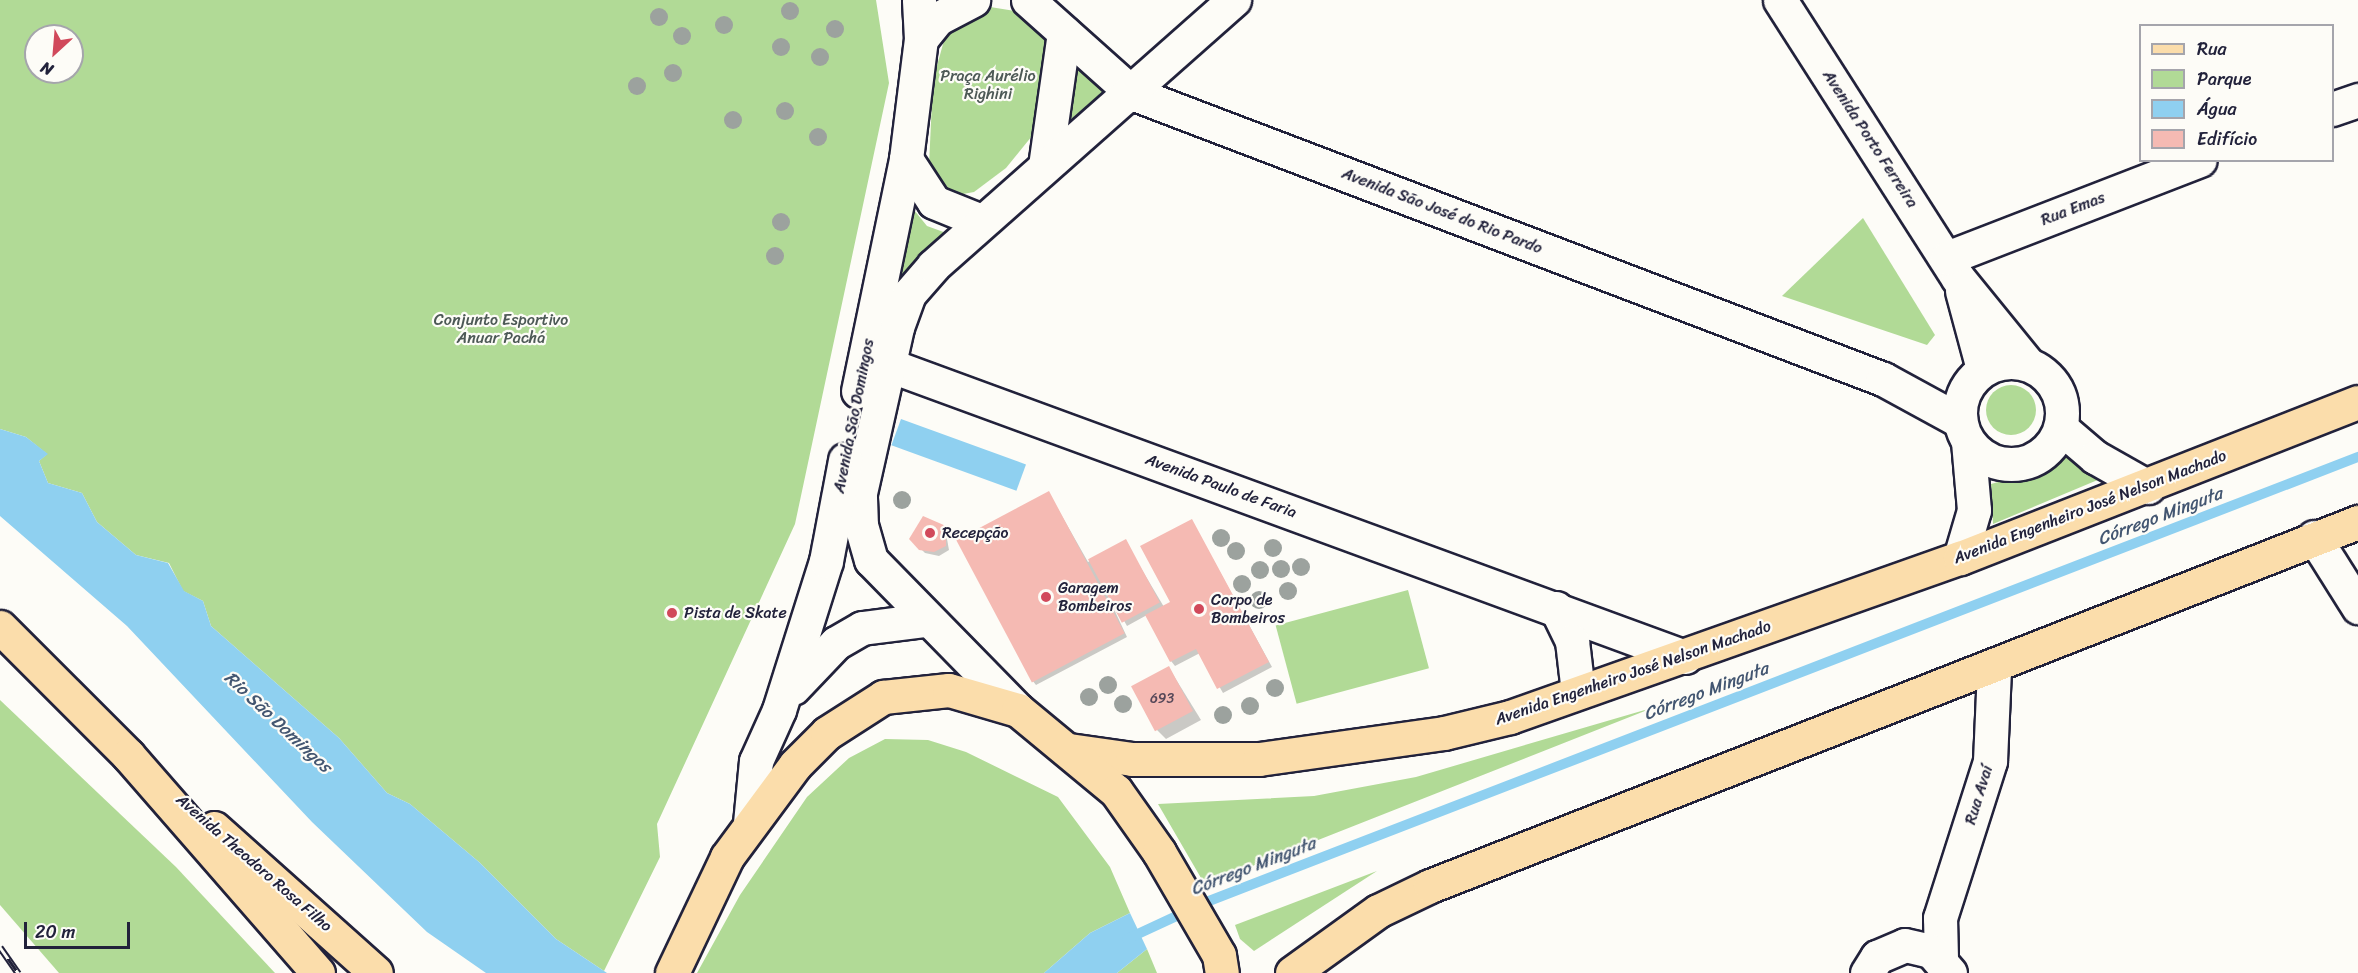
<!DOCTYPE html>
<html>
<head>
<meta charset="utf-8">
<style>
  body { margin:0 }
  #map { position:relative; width:2358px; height:973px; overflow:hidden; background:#fdfcf7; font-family:Sriracha,sans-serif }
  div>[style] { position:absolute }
  .green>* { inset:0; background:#b1da96; transform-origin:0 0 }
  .round { border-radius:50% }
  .water>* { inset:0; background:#8fd0f0; transform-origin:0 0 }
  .shadow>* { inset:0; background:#0003 }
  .stream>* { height:10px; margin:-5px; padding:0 5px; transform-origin:5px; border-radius:5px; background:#8fd0f0 }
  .building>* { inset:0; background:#f5bab3; transform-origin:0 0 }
  .roads { filter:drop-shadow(2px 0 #22223b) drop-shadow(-2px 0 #22223b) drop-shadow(0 2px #22223b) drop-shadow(0 -2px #22223b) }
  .minor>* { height:33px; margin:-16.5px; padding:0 16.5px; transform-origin:16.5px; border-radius:16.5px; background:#fdfcf7 }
  .minor>.ring { margin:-16.5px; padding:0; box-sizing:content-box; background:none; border:33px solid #fdfcf7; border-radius:50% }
  .major>* { height:33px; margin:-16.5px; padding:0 16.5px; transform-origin:16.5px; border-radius:16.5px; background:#fbddab }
  .rail>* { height:7px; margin-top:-3.5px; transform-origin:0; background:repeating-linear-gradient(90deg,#fdfcf7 0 14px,#22223b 0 28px); box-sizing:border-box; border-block:2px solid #22223b }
  .trees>* { width:18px; height:18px; margin:-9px; border-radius:50%; background:#9ca29e }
  .dots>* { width:16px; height:16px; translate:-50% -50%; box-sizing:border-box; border:3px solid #fdfcf7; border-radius:50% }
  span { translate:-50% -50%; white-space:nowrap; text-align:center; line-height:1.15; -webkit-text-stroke:4.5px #fdfcf7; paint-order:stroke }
  .number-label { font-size:14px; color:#574859 }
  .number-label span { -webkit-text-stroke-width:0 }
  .park-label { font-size:16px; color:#4d5956 }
  .street-label { font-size:16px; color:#22223b }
  .poi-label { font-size:16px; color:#22223b }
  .left { translate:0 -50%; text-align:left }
  .water-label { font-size:18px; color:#435671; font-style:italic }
  .legend { position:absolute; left:2139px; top:24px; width:195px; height:138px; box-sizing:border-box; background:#fdfcf7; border:2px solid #a5a5ac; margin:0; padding:8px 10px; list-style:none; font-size:18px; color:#22223b }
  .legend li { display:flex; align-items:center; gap:12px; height:30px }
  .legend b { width:30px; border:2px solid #a5a5ac }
  .north { position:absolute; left:24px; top:24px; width:60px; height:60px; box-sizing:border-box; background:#fdfcf7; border:2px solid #a5a5ac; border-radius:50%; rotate:206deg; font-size:16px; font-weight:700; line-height:24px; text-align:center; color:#22223b }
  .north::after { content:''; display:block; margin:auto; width:21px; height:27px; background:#d1495b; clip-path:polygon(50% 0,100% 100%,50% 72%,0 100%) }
  .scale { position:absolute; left:24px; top:922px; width:106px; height:27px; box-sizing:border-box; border:3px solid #22223b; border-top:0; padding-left:8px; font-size:18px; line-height:21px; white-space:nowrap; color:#22223b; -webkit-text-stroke:4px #fdfcf7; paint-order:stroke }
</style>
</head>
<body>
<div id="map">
  <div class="green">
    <i style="clip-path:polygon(evenodd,0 0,876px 0,889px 83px,795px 524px,657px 824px,660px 857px,604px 971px,556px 939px,479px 862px,410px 804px,387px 793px,339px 738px,211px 626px,203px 601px,183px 591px,169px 563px,136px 555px,97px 522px,82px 493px,48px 483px,39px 461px,47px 454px,26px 437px,0 429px,0 0,36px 36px,72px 36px,72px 72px,36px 72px,36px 36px)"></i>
    <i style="clip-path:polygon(984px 6px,1021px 12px,1050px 28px,1036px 131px,1006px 168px,974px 192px,952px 196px,933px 182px,929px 165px,933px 80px,945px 37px,961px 19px)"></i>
    <i style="clip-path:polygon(1078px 56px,1120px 92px,1065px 131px)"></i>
    <i style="clip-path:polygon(914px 210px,927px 226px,949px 234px,891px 305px)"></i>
    <i style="clip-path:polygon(1863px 218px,1935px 335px,1927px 345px,1782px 296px)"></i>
    <i class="round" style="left:1986px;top:385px;width:50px;height:50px"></i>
    <i style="clip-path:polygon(2060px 448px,2100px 479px,1993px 524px,1991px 484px,2039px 471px)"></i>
    <i style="left:1408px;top:590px;width:81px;height:137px;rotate:75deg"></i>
    <i style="clip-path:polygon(0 700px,176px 867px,275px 973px,59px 973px,0 905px)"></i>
    <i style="clip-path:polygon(1655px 707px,1212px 882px,1201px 878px,1158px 804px,1314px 796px,1416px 777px)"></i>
    <i style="clip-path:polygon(885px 739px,928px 740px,966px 752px,1058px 797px,1110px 867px,1130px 913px,1090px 933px,1044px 973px,697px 973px,740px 895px,807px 797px,849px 758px)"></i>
    <i style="clip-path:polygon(1377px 871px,1254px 951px,1240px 939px,1235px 925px)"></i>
    <i style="clip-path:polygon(1147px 949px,1157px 973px,1117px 973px)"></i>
  </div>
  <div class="water">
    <i style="left:901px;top:419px;width:133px;height:28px;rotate:20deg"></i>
    <i style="clip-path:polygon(0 429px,26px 437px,48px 454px,39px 461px,48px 483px,82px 493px,97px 522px,136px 555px,168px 563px,184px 591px,203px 601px,211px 626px,339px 738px,387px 793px,410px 804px,479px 862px,556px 939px,607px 973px,486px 973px,427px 932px,312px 822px,127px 626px,0 516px)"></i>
    <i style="clip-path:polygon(1130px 913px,1147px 949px,1117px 973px,1044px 973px,1090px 933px)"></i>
  </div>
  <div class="shadow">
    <i style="clip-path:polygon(1049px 493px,1088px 562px,1125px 541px,1164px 607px,1172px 603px,1192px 521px,1272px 667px,1223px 693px,1200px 653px,1175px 666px,1171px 661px,1147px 615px,1127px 626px,1098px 575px,1127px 637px,1036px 685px,1032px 680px)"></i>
    <i style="clip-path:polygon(945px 528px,949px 550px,939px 556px,925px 553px,911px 539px)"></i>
    <i style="clip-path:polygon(1169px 668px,1201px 720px,1166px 739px,1157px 730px)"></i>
  </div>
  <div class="stream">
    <i style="left:1127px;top:939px;width:90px;rotate:-24.9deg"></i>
    <i style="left:1209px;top:901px;width:1232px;rotate:-21.13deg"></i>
  </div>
  <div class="building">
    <i style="left:1049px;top:491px;width:161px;height:105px;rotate:62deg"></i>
    <i style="clip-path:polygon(923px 516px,946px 526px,946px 546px,934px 552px,919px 550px,909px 539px)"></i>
    <i style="clip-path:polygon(1192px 519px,1269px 662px,1217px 689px,1196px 649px,1170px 662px,1145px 615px,1170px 602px,1140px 546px)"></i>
    <i style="left:1126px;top:539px;width:72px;height:43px;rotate:62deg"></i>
    <i style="left:1169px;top:666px;width:51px;height:43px;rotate:62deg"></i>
  </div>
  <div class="roads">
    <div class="minor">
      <i style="left:1028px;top:0;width:140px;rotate:41.8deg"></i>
      <i style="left:1132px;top:93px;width:804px;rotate:20.85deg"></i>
      <i style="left:1883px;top:379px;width:88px;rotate:28.6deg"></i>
      <i style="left:1780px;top:0;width:330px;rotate:57.4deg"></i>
      <i style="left:1958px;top:278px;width:109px;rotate:50.9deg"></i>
      <i style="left:921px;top:39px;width:26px;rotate:-51deg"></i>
      <i style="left:937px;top:19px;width:41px;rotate:-27.8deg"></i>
      <i style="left:2332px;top:109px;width:28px;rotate:-19deg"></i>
      <i style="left:906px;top:159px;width:51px;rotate:56.9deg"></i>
      <i style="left:934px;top:202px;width:51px;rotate:22deg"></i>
      <i style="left:1045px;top:166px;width:135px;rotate:-81.9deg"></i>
      <i style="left:1947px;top:258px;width:271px;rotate:-21.2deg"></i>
      <i style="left:1962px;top:291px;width:81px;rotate:74.9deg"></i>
      <i class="ring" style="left:1960px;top:362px;width:69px;height:69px"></i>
      <i style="left:886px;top:364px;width:851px;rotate:20.14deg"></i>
      <i style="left:858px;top:391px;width:237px;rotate:-78.3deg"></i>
      <i style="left:906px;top:159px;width:121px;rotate:-82.9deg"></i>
      <i style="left:921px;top:39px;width:39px;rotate:-93deg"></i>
      <i style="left:2061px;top:428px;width:45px;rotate:40.5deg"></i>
      <i style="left:2095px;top:457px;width:61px;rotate:29.5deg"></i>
      <i style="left:2314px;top:537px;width:83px;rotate:57.8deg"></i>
      <i style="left:1960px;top:558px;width:50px;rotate:-73.7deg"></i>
      <i style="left:1974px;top:510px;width:69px;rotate:-95deg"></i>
      <i style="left:1556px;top:608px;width:37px;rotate:64deg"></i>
      <i style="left:1572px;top:641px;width:51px;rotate:83.3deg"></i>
      <i style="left:793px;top:688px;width:62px;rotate:-46.3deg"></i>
      <i style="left:836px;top:643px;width:30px;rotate:-30deg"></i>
      <i style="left:862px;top:628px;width:64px;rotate:-7.2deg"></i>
      <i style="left:1018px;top:710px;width:210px;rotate:-134.4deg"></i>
      <i style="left:871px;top:560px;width:35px;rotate:-106deg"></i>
      <i style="left:861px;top:526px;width:33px;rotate:-92deg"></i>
      <i style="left:860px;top:493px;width:170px;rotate:-77.4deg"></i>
      <i style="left:897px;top:327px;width:35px;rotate:-70deg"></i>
      <i style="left:909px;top:294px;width:37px;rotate:-49deg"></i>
      <i style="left:933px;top:266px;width:402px;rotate:-41.5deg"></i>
      <i style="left:750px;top:823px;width:62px;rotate:-84.5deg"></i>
      <i style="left:756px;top:761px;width:56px;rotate:-65.7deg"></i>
      <i style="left:779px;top:710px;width:156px;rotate:-72.5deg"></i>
      <i style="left:826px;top:561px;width:103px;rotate:-79.3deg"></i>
      <i style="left:1941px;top:958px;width:40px;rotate:-91.4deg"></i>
      <i style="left:1940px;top:918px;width:165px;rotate:-72.3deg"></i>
      <i style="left:1990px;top:761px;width:93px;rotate:-87.5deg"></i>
      <i style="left:1867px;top:973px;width:19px;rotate:-58deg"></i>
      <i style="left:1877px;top:957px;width:30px;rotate:-23deg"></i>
      <i style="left:1905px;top:945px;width:27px;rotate:13deg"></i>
      <i style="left:1931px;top:951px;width:29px;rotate:49deg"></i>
    </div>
    <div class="major">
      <i style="left:0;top:627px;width:181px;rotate:45deg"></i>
      <i style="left:128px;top:755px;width:289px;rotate:48.9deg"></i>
      <i style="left:1069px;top:750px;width:64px;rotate:8.1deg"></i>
      <i style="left:1132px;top:759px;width:127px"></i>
      <i style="left:1259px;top:759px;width:187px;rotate:-8deg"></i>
      <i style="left:1444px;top:733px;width:68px;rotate:-13.6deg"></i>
      <i style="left:1510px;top:717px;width:477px;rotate:-19.5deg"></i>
      <i style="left:1960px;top:558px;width:427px;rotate:-21.4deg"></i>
      <i style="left:214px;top:828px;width:217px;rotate:41.8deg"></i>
      <i style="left:672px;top:973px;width:128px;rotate:-64.6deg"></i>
      <i style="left:727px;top:857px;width:114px;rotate:-53.5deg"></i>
      <i style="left:795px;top:765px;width:45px;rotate:-45deg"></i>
      <i style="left:827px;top:733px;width:67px;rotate:-32.7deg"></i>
      <i style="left:883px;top:697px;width:66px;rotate:-6.1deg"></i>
      <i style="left:949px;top:690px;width:72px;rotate:16.2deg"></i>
      <i style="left:1018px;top:710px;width:127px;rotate:39.6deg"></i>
      <i style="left:1116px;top:791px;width:75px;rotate:54.8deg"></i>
      <i style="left:1159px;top:852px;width:119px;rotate:59.8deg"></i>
      <i style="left:1219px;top:955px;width:18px;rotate:81deg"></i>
      <i style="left:1292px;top:973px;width:106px;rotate:-35.8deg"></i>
      <i style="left:1378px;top:911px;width:58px;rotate:-25.7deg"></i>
      <i style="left:1430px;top:886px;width:997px;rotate:-21.42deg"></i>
    </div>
  </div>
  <div class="rail">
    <i style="left:0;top:947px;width:32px;rotate:55deg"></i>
  </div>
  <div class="trees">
    <i style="left:790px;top:11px"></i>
    <i style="left:659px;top:17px"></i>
    <i style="left:724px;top:25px"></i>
    <i style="left:835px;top:29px"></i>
    <i style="left:682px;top:36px"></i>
    <i style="left:781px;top:47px"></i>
    <i style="left:820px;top:57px"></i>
    <i style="left:673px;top:73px"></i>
    <i style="left:637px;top:86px"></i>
    <i style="left:785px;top:111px"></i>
    <i style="left:733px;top:120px"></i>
    <i style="left:818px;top:137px"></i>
    <i style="left:781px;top:222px"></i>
    <i style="left:775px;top:256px"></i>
    <i style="left:902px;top:500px"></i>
    <i style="left:1221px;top:538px"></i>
    <i style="left:1273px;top:548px"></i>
    <i style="left:1236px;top:551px"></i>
    <i style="left:1301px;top:567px"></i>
    <i style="left:1281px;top:569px"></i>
    <i style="left:1260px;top:570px"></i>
    <i style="left:1242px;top:584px"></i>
    <i style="left:1288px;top:591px"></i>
    <i style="left:1259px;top:600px"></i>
    <i style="left:1108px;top:685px"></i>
    <i style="left:1275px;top:688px"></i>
    <i style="left:1089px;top:697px"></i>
    <i style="left:1123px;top:704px"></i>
    <i style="left:1250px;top:706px"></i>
    <i style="left:1223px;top:715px"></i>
  </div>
  <div class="dots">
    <i style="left:930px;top:533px;background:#d1495b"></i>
    <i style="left:1046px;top:597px;background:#d1495b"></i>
    <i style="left:1199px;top:609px;background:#d1495b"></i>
    <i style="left:672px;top:613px;background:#d1495b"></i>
  </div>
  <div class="number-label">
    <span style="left:1162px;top:699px">693</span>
  </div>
  <div class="park-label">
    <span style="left:988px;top:85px">Praça Aurélio<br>Righini</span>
    <span style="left:501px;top:329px">Conjunto Esportivo<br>Anuar Pachá</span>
  </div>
  <div class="street-label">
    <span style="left:1870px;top:139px;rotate:57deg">Avenida Porto Ferreira</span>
    <span style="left:2073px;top:209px;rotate:-21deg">Rua Emas</span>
    <span style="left:1442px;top:211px;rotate:21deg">Avenida São José do Rio Pardo</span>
    <span style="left:854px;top:416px;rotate:-79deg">Avenida São Domingos</span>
    <span style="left:1221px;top:486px;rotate:20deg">Avenida Paulo de Faria</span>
    <span style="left:2090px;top:507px;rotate:-21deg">Avenida Engenheiro José Nelson Machado</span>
    <span style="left:1633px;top:673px;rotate:-19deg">Avenida Engenheiro José Nelson Machado</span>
    <span style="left:1979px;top:795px;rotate:-73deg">Rua Avaí</span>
    <span style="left:254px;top:863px;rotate:41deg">Avenida Theodoro Rosa Filho</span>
  </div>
  <div class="poi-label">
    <span class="left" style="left:942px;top:533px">Recepção</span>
    <span class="left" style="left:1058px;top:597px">Garagem<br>Bombeiros</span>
    <span class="left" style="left:1211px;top:609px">Corpo de<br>Bombeiros</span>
    <span class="left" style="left:684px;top:613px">Pista de Skate</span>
  </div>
  <div class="water-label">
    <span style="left:2160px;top:516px;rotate:-21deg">Córrego Minguta</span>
    <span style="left:1706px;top:691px;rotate:-21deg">Córrego Minguta</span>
    <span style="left:278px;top:722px;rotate:43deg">Rio São Domingos</span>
    <span style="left:1253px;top:866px;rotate:-21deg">Córrego Minguta</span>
  </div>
  <ul class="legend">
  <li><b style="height:8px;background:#fbddab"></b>Rua</li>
  <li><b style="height:16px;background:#b1da96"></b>Parque</li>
  <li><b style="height:16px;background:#8fd0f0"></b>Água</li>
  <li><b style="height:16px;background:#f5bab3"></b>Edifício</li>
  </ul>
  <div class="north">N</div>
  <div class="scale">20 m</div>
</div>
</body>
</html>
